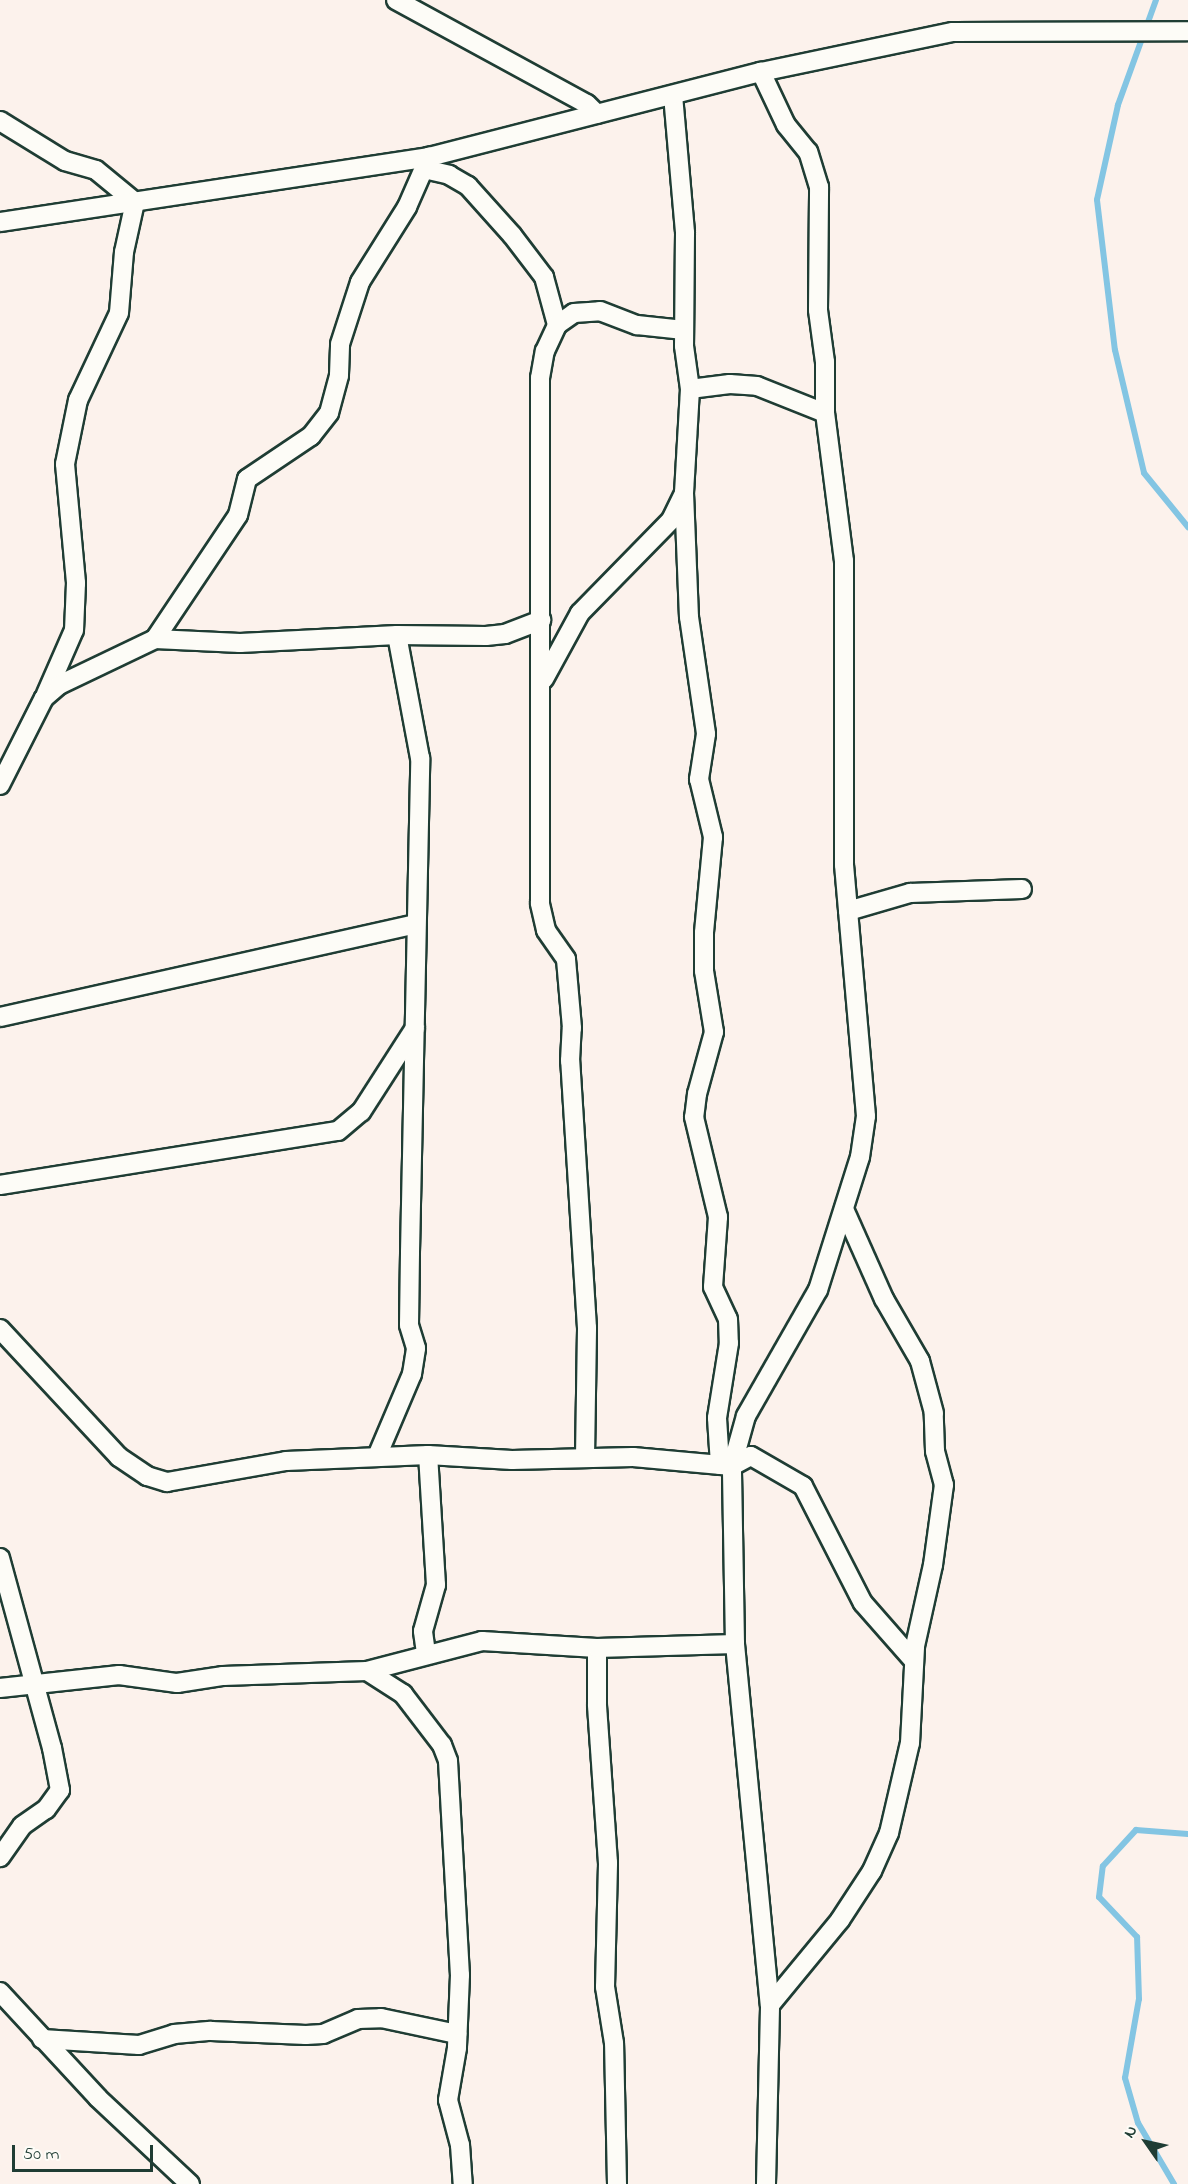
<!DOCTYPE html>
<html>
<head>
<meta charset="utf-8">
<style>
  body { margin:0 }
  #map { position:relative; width:1188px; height:2184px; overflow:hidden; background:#fcf2ec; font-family:"Indie Flower",sans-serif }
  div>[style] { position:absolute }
  .stream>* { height:6px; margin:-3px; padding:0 3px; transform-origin:3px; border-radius:3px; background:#83c5e3 }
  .roads { filter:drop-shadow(2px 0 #1f3d34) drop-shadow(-2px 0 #1f3d34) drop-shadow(0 2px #1f3d34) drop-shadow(0 -2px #1f3d34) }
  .street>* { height:18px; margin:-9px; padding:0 9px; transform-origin:9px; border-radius:9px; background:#fdfcf7 }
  span { translate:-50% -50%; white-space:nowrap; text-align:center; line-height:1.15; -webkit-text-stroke:5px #fdfcf7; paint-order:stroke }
  .north { position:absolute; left:1116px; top:2112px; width:60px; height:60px; -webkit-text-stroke:4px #fdfcf7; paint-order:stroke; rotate:304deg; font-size:16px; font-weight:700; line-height:24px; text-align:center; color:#1f3d34 }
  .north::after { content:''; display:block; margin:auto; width:21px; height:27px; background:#1f3d34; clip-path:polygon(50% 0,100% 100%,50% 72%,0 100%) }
  .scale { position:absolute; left:12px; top:2145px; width:141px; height:27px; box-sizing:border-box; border:3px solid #1f3d34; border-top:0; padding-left:8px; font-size:18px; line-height:21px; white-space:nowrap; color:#1f3d34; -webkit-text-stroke:4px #fdfcf7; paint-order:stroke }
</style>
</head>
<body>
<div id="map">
  <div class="stream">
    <i style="left:1156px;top:0;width:112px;rotate:109.9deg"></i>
    <i style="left:1118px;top:105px;width:97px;rotate:102.5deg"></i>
    <i style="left:1097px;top:200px;width:151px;rotate:83.2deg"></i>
    <i style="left:1115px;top:350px;width:126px;rotate:76.7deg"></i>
    <i style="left:1144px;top:473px;width:70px;rotate:50.8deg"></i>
    <i style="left:1174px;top:2184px;width:71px;rotate:-120.5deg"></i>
    <i style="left:1138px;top:2123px;width:47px;rotate:-106.1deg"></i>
    <i style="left:1125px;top:2078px;width:80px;rotate:-80deg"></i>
    <i style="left:1139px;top:1999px;width:62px;rotate:-91.8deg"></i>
    <i style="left:1137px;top:1937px;width:55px;rotate:-133.5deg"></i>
    <i style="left:1099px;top:1897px;width:31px;rotate:-83deg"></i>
    <i style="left:1103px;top:1866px;width:49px;rotate:-47.5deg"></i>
    <i style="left:1136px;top:1830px;width:52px;rotate:4.4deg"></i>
  </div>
  <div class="roads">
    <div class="street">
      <i style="left:396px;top:0;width:217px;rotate:28.6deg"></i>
      <i style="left:587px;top:104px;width:14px;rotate:45deg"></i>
      <i style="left:673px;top:95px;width:139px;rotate:85deg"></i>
      <i style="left:685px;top:233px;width:113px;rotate:90.5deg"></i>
      <i style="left:684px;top:346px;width:43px;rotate:82.1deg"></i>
      <i style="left:690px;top:389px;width:40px;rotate:-7.1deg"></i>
      <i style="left:730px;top:384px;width:27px;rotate:4deg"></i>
      <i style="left:757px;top:386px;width:73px;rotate:21.7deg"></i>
      <i style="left:0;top:121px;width:76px;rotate:31.6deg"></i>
      <i style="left:65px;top:161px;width:32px;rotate:16deg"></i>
      <i style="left:96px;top:170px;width:50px;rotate:39.4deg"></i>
      <i style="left:135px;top:202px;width:51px;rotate:102.4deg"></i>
      <i style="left:124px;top:252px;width:61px;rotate:94.7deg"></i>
      <i style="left:119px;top:313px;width:96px;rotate:115.2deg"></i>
      <i style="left:78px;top:400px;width:65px;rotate:101.5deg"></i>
      <i style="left:65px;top:464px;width:120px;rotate:84.7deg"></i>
      <i style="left:76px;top:583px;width:47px;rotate:92.4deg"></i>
      <i style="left:74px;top:630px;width:70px;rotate:113.6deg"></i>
      <i style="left:424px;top:169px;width:26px;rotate:13deg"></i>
      <i style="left:449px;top:175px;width:22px;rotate:30deg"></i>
      <i style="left:468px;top:186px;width:66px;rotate:48.1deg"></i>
      <i style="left:512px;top:235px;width:53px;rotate:52.7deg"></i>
      <i style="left:544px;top:277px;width:50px;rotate:74.8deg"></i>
      <i style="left:0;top:222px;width:434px;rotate:-8.6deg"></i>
      <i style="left:429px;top:157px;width:343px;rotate:-14.4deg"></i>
      <i style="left:761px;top:72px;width:196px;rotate:-11.8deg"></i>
      <i style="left:953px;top:32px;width:235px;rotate:-0.2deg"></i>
      <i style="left:684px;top:493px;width:124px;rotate:87.7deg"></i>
      <i style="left:689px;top:617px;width:118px;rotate:81.7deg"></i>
      <i style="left:706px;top:734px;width:46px;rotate:98.8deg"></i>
      <i style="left:699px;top:779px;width:60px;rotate:76.4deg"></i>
      <i style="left:713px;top:837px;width:96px;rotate:95.4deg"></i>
      <i style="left:704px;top:933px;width:38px;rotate:90deg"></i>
      <i style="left:704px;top:971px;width:62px;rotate:80.7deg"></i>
      <i style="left:714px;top:1032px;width:64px;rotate:105.3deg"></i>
      <i style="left:697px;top:1094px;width:23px;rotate:97deg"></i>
      <i style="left:694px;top:1117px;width:103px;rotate:76.5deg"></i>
      <i style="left:718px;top:1217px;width:70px;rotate:94.1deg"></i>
      <i style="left:713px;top:1287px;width:35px;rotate:65deg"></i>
      <i style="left:728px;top:1319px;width:24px;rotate:88deg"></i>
      <i style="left:729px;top:1343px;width:76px;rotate:99.1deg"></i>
      <i style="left:717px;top:1418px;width:47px;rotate:86.3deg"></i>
      <i style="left:155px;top:639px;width:85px;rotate:2.7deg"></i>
      <i style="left:240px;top:643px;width:157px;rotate:-2.9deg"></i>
      <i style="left:397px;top:635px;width:89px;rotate:0.6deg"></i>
      <i style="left:486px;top:636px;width:19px;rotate:-6deg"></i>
      <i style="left:505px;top:634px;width:39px;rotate:-21deg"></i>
      <i style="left:544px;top:679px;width:75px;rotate:-61.4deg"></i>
      <i style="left:580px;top:613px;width:130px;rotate:-45.6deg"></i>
      <i style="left:671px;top:520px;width:30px;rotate:-64deg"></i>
      <i style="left:684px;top:493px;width:104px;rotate:-86.7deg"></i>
      <i style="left:0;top:785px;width:97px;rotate:-63.2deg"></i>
      <i style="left:44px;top:698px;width:20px;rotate:-41deg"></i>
      <i style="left:59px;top:685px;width:106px;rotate:-25.6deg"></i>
      <i style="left:155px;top:639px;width:149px;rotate:-56.2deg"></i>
      <i style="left:238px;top:515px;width:37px;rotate:-76deg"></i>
      <i style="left:247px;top:479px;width:77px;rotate:-33.9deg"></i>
      <i style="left:311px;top:436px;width:29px;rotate:-52deg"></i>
      <i style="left:329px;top:413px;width:39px;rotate:-75deg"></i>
      <i style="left:339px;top:375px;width:31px;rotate:-88deg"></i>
      <i style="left:340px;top:344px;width:65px;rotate:-72.1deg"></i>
      <i style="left:360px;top:282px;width:89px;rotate:-57.9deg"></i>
      <i style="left:407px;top:207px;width:55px;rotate:-66.3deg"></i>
      <i style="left:848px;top:911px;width:65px;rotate:-16.2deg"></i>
      <i style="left:910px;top:893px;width:112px;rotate:-2deg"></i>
      <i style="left:0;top:1017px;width:426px;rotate:-12.6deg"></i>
      <i style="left:0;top:1185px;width:342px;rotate:-9.1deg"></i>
      <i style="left:338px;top:1131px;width:30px;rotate:-40deg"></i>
      <i style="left:361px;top:1112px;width:100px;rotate:-57.3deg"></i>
      <i style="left:0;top:1329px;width:175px;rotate:47.1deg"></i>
      <i style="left:119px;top:1457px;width:34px;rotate:34deg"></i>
      <i style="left:147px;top:1476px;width:21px;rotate:17deg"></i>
      <i style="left:167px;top:1482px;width:121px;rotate:-10deg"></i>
      <i style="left:286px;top:1461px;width:142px;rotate:-2.4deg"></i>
      <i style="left:378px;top:1454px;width:87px;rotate:-67deg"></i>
      <i style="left:412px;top:1374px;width:26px;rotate:-81deg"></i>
      <i style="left:416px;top:1348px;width:24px;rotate:-107deg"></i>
      <i style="left:409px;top:1325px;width:73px;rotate:-89.2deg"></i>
      <i style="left:410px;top:1252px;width:494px;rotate:-88.8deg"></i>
      <i style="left:420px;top:758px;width:125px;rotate:-100.6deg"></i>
      <i style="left:585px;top:1457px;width:129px;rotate:-89.1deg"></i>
      <i style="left:587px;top:1328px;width:268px;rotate:-93.6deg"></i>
      <i style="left:570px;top:1061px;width:33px;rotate:-87deg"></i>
      <i style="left:572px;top:1028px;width:69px;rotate:-95deg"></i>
      <i style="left:566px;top:959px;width:35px;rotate:-125deg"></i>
      <i style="left:546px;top:930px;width:28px;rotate:-103deg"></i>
      <i style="left:540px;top:903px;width:525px;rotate:-90deg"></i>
      <i style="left:540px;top:378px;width:27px;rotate:-80deg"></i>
      <i style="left:545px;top:351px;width:29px;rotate:-65deg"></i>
      <i style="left:557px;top:325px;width:21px;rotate:-35deg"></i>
      <i style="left:574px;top:313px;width:26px;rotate:-4deg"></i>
      <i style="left:600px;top:311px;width:40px;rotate:21deg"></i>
      <i style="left:637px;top:325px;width:47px;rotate:6.1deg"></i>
      <i style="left:0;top:1558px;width:197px;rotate:74.7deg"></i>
      <i style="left:52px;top:1748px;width:43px;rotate:79.2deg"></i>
      <i style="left:60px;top:1790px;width:24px;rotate:126deg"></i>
      <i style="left:46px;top:1809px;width:29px;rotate:145deg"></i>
      <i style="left:22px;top:1826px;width:38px;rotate:125deg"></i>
      <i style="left:735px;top:1644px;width:363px;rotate:84.5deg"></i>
      <i style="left:426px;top:1653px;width:22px;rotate:-98deg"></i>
      <i style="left:423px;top:1631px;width:48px;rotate:-74.2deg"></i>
      <i style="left:436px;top:1585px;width:130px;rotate:-93.5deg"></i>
      <i style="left:428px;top:1455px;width:84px;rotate:3.4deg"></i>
      <i style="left:512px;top:1460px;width:121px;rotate:-1.4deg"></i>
      <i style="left:633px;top:1457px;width:99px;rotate:5.2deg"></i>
      <i style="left:732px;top:1466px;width:21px;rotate:-28deg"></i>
      <i style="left:751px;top:1456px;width:60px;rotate:30deg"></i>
      <i style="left:803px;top:1486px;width:131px;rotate:62.9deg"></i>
      <i style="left:863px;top:1603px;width:77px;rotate:48.7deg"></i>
      <i style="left:367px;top:1671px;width:43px;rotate:32.6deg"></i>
      <i style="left:403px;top:1694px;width:64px;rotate:52.6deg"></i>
      <i style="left:442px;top:1745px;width:17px;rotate:69deg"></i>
      <i style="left:448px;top:1761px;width:214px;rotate:86.8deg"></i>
      <i style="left:460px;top:1975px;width:73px;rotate:92.4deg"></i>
      <i style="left:457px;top:2048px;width:53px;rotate:99.8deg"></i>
      <i style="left:448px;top:2100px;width:47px;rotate:75.1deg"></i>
      <i style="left:460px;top:2145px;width:39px;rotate:86deg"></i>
      <i style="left:0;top:1688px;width:120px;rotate:-6.2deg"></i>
      <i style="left:119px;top:1675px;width:59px;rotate:7.9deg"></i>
      <i style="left:177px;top:1683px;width:47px;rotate:-8.7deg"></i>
      <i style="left:223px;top:1676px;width:144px;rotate:-2deg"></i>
      <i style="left:367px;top:1671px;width:119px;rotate:-14.6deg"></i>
      <i style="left:482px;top:1641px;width:115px;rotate:3.5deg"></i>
      <i style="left:0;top:1992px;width:144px;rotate:47.2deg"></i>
      <i style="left:98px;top:2098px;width:126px;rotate:43.1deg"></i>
      <i style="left:42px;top:2039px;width:97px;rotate:3.5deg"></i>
      <i style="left:139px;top:2045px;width:37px;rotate:-17deg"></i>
      <i style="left:174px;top:2034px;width:37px;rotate:-5deg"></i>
      <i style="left:211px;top:2031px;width:95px;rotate:2.4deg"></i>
      <i style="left:306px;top:2035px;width:17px;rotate:-3deg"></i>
      <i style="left:323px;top:2034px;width:38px;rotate:-23deg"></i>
      <i style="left:358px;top:2019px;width:23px;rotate:-2deg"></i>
      <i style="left:381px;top:2018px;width:78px;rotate:11.9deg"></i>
      <i style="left:617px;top:2184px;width:141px;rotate:-91.2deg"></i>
      <i style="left:614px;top:2043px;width:57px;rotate:-99.1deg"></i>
      <i style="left:605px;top:1987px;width:124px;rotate:-88.6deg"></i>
      <i style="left:608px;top:1863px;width:159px;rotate:-94deg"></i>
      <i style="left:597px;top:1704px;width:56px;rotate:-90deg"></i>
      <i style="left:597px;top:1648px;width:138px;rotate:-1.7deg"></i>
      <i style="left:735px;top:1644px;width:178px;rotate:-91deg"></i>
      <i style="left:732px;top:1466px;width:52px;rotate:-74.4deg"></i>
      <i style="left:746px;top:1416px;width:145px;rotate:-60.3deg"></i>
      <i style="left:818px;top:1290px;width:139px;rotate:-72.5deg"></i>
      <i style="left:860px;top:1157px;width:41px;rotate:-81.7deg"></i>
      <i style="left:866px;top:1116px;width:252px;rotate:-95deg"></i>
      <i style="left:844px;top:865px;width:304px;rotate:-90deg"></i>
      <i style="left:844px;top:561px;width:149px;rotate:-97.3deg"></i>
      <i style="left:825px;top:413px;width:51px;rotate:-90deg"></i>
      <i style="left:825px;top:362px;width:52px;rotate:-97.7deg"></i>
      <i style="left:818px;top:310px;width:123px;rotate:-89.5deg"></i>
      <i style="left:819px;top:187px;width:37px;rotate:-107deg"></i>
      <i style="left:808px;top:152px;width:35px;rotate:-129deg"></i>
      <i style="left:786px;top:125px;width:59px;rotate:-115.3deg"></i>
      <i style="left:766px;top:2184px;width:179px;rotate:-88.7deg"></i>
      <i style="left:770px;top:2005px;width:110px;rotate:-50.5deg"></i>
      <i style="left:840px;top:1920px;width:59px;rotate:-56.9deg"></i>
      <i style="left:872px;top:1871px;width:42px;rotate:-65.9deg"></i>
      <i style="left:889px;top:1833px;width:92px;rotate:-76.9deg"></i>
      <i style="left:910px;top:1743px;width:97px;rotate:-87deg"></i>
      <i style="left:915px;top:1646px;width:83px;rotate:-77.5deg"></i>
      <i style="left:933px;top:1565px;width:81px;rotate:-82.2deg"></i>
      <i style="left:944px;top:1485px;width:35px;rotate:-105deg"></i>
      <i style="left:935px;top:1451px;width:38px;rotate:-92deg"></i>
      <i style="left:934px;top:1413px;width:54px;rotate:-105.1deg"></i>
      <i style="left:920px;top:1361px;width:72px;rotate:-120.1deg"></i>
      <i style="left:884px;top:1299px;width:98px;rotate:-114deg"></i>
    </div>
  </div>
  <div class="north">N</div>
  <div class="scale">50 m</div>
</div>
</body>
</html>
